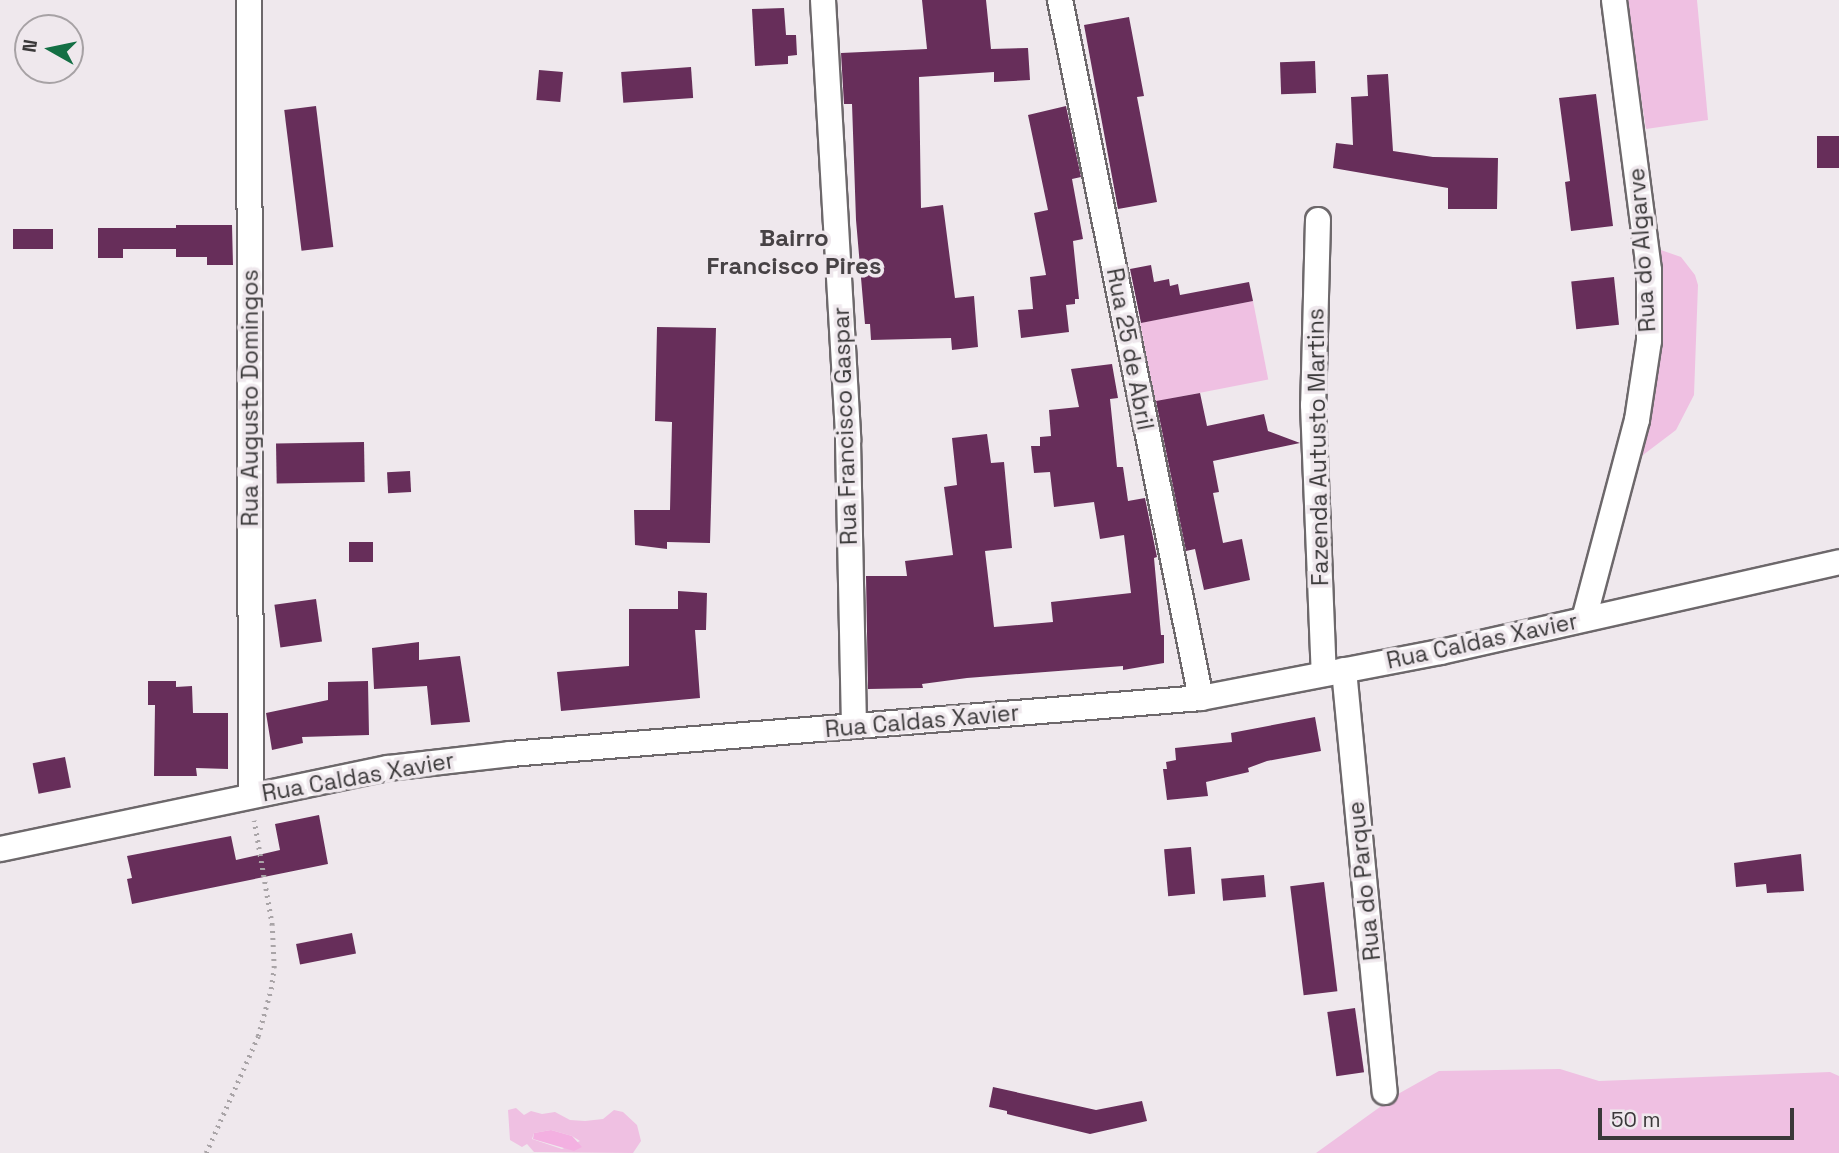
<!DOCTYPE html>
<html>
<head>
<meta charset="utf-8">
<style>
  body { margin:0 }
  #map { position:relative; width:1839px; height:1153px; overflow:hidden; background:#efe8ed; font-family:"Space Grotesk",sans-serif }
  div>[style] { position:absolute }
  .green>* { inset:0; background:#efc0e2; transform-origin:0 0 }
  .water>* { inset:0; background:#f3b0e1 }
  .building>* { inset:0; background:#672e5a; transform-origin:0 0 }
  .path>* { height:4.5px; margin-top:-2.25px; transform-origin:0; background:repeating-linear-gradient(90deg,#a9a4a7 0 2px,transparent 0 7px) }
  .roads { filter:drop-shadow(2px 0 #6d686b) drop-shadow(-2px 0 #6d686b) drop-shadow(0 2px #6d686b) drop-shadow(0 -2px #6d686b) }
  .minor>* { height:24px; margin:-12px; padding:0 12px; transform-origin:12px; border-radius:12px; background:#fff }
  span { translate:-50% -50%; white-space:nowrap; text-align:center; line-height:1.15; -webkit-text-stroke:7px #efe8ed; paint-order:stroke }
  .street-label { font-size:23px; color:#3a3839 }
  .neighbourhood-label { font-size:24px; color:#474245; font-weight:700 }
  .north { position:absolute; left:14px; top:14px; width:70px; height:70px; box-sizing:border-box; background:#efe8ed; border:2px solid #a7a2a5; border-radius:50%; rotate:279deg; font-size:19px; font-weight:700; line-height:28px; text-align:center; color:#3a3839 }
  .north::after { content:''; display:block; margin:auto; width:24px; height:32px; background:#136f44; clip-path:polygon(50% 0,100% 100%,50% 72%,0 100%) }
  .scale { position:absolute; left:1598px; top:1108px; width:196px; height:32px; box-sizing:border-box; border:4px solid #3a3839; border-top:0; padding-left:9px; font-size:21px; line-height:24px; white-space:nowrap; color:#3a3839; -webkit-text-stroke:5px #efe8ed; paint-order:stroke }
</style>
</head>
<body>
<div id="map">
  <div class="green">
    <i style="clip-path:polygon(1626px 0,1697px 0,1708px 120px,1646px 129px)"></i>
    <i style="clip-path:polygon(1658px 249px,1681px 257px,1695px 275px,1698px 285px,1694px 395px,1676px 430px,1643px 455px,1636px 465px)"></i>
    <i style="left:1253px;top:301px;width:80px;height:115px;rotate:79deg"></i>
    <i style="clip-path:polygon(1560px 1069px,1599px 1081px,1830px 1072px,1839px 1076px,1839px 1153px,1316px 1153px,1398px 1094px,1439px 1071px)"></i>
    <i style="clip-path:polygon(evenodd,516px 1108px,524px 1115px,531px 1111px,542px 1114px,555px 1112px,570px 1120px,585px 1121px,603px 1119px,614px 1110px,623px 1112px,637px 1125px,641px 1141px,633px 1153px,534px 1152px,527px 1144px,522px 1147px,510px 1140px,508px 1110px,516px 1108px,551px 1130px,572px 1136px,580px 1141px,562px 1149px,532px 1139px,534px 1133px,551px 1130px)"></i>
  </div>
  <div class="water">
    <i style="clip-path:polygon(551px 1130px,572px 1136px,582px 1147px,574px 1151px,533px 1139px,534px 1133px)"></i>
  </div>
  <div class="building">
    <i style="clip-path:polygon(922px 0,986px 0,991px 49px,1028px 48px,1030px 80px,994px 82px,994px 72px,919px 77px,921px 208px,943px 205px,955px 298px,974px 296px,978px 347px,952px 350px,951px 338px,871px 340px,870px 324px,865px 324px,856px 220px,852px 104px,844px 104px,841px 53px,927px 49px)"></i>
    <i style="clip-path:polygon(784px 8px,786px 35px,796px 35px,797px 55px,788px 56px,788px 64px,755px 66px,752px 9px)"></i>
    <i style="clip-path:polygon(1129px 17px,1144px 96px,1137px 97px,1157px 202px,1118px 209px,1084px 25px)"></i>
    <i style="left:1315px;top:61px;width:32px;height:35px;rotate:88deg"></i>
    <i style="left:691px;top:67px;width:31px;height:70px;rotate:86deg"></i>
    <i style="left:539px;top:70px;width:24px;height:30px;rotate:5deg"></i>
    <i style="clip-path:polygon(1388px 74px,1393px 151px,1433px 157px,1498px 158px,1497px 209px,1448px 209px,1448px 188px,1333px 168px,1336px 143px,1353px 145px,1351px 97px,1368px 96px,1367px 75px)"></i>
    <i style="clip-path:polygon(1596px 94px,1613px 226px,1571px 231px,1565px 182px,1570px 181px,1559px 98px)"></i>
    <i style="left:316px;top:106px;width:142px;height:32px;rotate:83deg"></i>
    <i style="clip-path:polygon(1066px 106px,1081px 177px,1072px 179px,1083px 239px,1073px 241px,1079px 299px,1075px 299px,1075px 304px,1066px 305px,1069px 332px,1021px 338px,1018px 310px,1033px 309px,1030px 277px,1046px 275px,1034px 213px,1048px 210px,1028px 115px)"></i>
    <i style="left:1817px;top:136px;width:22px;height:32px"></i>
    <i style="clip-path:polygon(176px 225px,232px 225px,233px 265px,207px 265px,207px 257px,176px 257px,176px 249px,123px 249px,123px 258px,98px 258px,98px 228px,176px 228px)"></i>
    <i style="left:13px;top:229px;width:40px;height:20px"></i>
    <i style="clip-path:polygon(1151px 265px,1154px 282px,1169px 279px,1170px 286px,1178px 284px,1180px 295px,1249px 282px,1253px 301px,1141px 323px,1130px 269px)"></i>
    <i style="left:1614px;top:277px;width:48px;height:43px;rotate:84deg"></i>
    <i style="clip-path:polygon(657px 327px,716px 328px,710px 543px,667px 542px,667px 549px,635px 545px,634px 510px,670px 510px,672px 422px,655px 421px)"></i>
    <i style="clip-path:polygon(1112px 364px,1118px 398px,1110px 399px,1117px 467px,1123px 467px,1128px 501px,1145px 498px,1157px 557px,1154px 558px,1161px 635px,1164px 635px,1164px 663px,1123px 670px,1123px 666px,967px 678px,922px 684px,923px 688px,868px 689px,866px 576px,907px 576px,905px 561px,953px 555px,944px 487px,957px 485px,952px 438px,987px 434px,991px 463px,1004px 462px,1012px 548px,985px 551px,994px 627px,1053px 622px,1051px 602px,1131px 593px,1124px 535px,1100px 539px,1094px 502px,1054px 507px,1050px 472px,1034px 473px,1031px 446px,1040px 446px,1040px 437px,1051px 436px,1049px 410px,1079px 407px,1071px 369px)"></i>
    <i style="clip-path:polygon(1200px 393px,1207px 426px,1264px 414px,1268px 431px,1300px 443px,1213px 461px,1219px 492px,1213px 493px,1223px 543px,1242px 539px,1250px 580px,1204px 590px,1195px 549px,1186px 551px,1156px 401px)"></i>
    <i style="left:364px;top:442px;width:40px;height:88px;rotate:89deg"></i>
    <i style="left:410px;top:471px;width:21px;height:23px;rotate:87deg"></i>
    <i style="left:349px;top:542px;width:24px;height:20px"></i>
    <i style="clip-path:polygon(678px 591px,707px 593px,706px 630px,695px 630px,700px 698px,561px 711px,557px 672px,629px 666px,629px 609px,678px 609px)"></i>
    <i style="left:316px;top:599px;width:43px;height:42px;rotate:82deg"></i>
    <i style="clip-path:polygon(419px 642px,419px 660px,460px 656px,470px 722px,431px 725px,427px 686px,374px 689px,372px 648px)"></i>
    <i style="clip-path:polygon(148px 681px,176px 681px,176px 687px,192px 686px,193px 713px,228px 713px,228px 769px,196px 768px,197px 776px,154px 776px,155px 705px,148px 705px)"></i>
    <i style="clip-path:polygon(368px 681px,369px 735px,302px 737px,303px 743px,272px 750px,266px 713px,328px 700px,328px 682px)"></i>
    <i style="clip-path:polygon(1315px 717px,1321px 751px,1267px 761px,1248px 768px,1249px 772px,1206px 782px,1208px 796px,1167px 800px,1163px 769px,1167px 769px,1166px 762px,1176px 760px,1175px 748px,1232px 742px,1231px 733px)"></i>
    <i style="left:65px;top:757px;width:31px;height:33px;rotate:79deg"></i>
    <i style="clip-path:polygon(319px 815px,328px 864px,132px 904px,127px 879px,132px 878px,127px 856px,231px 836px,236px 860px,280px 850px,275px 824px)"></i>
    <i style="left:1191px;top:847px;width:47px;height:27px;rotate:85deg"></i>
    <i style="clip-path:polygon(1801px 854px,1804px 891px,1767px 893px,1766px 884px,1736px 887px,1734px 863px)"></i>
    <i style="left:1264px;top:875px;width:22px;height:43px;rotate:85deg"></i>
    <i style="left:1324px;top:882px;width:110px;height:34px;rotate:83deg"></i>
    <i style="left:352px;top:933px;width:21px;height:57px;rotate:79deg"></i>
    <i style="left:1355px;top:1008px;width:65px;height:28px;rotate:82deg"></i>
    <i style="clip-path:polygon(993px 1087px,1096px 1110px,1142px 1101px,1147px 1121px,1090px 1134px,1007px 1114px,1007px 1111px,989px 1107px)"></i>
  </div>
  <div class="path">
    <i style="left:206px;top:1153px;width:128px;rotate:-66deg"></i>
    <i style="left:258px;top:1036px;width:49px;rotate:-74.5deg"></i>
    <i style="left:271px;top:989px;width:21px;rotate:-82deg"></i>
    <i style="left:274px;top:968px;width:43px;rotate:-92.7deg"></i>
    <i style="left:272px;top:925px;width:106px;rotate:-99.8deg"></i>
  </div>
  <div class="roads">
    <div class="minor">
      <i style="left:249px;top:0;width:796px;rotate:89.86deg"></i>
      <i style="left:823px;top:0;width:441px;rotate:86.7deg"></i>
      <i style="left:848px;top:440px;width:286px;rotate:88.8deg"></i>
      <i style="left:1060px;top:0;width:712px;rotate:78.58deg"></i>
      <i style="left:1318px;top:220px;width:185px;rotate:91.5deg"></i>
      <i style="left:1313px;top:405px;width:269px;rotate:87.7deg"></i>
      <i style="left:1584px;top:619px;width:206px;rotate:-75.1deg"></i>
      <i style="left:1637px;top:420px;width:80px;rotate:-81.4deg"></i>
      <i style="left:1649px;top:341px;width:71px;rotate:-90deg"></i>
      <i style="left:1649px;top:270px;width:272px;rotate:-97.4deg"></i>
      <i style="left:1344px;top:670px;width:424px;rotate:84.5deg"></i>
      <i style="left:0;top:849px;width:396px;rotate:-11.8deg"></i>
      <i style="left:388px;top:768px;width:123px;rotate:-6.5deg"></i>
      <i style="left:510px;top:754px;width:693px;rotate:-4.63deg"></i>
      <i style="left:1201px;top:698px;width:244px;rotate:-10.9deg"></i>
      <i style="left:1441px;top:652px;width:408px;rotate:-12.7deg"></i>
    </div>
  </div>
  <div class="street-label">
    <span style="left:1642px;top:250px;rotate:-94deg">Rua do Algarve</span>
    <span style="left:1130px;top:349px;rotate:79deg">Rua 25 de Abril</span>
    <span style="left:250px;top:398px;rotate:-90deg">Rua Augusto Domingos</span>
    <span style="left:845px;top:426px;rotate:-92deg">Rua Francisco Gaspar</span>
    <span style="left:1318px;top:447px;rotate:-91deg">Fazenda Autusto Martins</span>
    <span style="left:1482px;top:641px;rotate:-12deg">Rua Caldas Xavier</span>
    <span style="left:922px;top:721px;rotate:-5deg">Rua Caldas Xavier</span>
    <span style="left:358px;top:777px;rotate:-10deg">Rua Caldas Xavier</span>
    <span style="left:1364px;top:881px;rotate:-96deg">Rua do Parque</span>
  </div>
  <div class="neighbourhood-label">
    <span style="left:794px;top:252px">Bairro<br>Francisco Pires</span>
  </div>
  <div class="north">N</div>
  <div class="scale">50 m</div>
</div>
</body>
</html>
